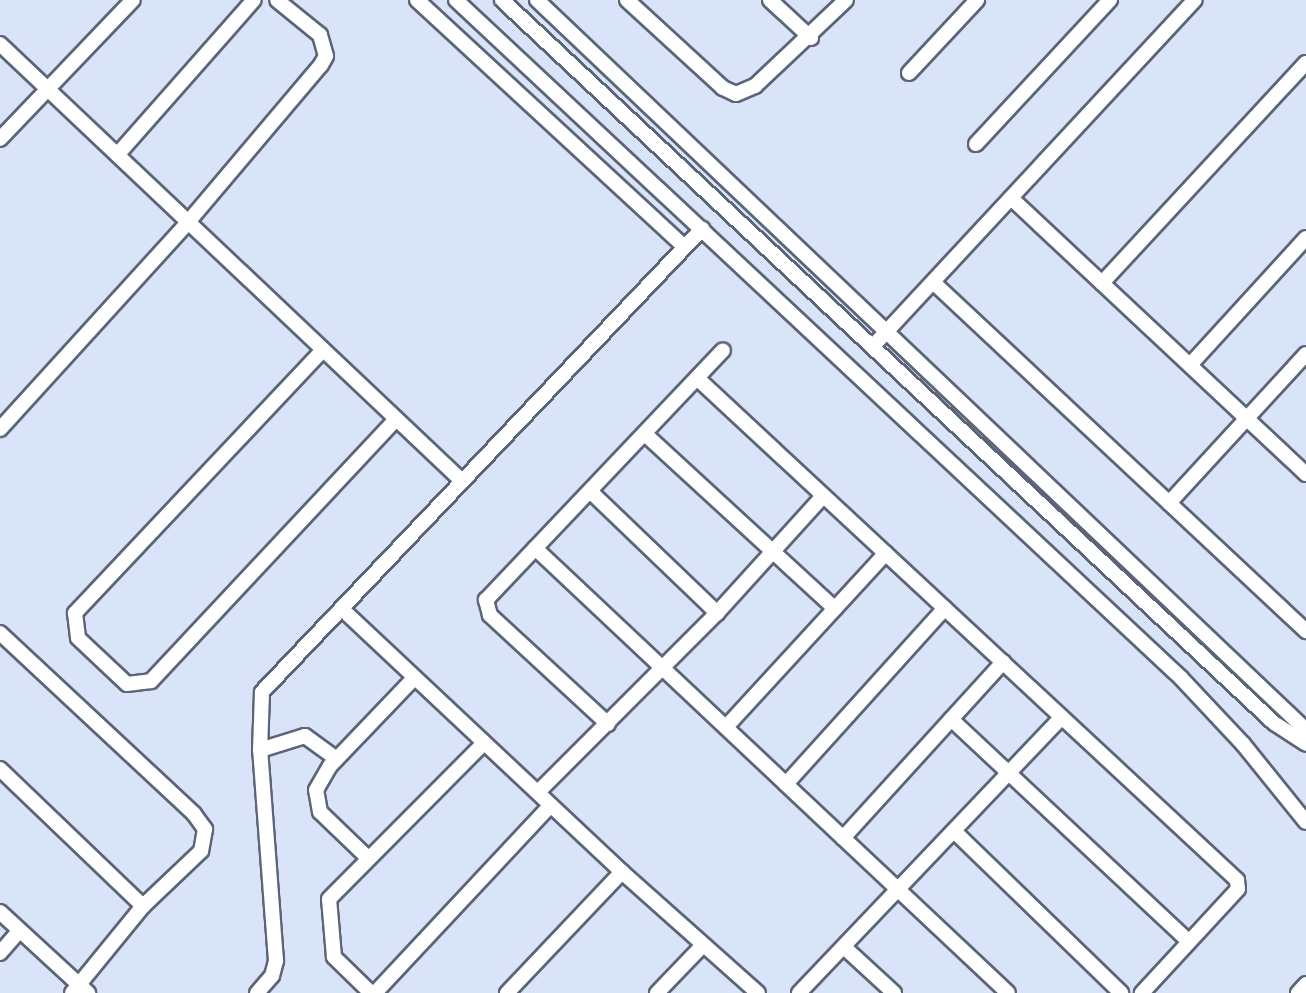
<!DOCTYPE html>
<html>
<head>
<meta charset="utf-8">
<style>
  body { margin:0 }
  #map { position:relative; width:1306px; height:993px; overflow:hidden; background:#d9e4f9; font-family:Manrope,sans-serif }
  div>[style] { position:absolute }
  .roads { filter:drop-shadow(2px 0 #5c6577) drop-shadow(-2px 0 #5c6577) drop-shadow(0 2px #5c6577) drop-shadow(0 -2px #5c6577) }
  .minor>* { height:14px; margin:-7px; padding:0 7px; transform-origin:7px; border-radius:7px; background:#fff }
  span { translate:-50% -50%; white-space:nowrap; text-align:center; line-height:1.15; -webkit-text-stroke:5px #eaf1fe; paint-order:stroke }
</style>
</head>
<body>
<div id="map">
  <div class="roads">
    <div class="minor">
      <i style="left:417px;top:0;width:364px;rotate:42.7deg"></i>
      <i style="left:456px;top:0;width:993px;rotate:43.08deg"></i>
      <i style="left:1181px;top:678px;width:91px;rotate:46.8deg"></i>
      <i style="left:1243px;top:744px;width:100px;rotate:51.1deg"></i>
      <i style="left:502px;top:0;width:1058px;rotate:43.12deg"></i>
      <i style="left:1274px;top:723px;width:38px;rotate:33deg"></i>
      <i style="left:537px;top:0;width:1060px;rotate:43.51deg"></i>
      <i style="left:627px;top:0;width:130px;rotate:42.5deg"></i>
      <i style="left:723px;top:88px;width:14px;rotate:25deg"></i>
      <i style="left:736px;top:94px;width:21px;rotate:-23deg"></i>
      <i style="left:755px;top:86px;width:125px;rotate:-43.4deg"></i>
      <i style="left:770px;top:0;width:56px;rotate:42.8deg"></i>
      <i style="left:0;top:44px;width:635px;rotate:43.4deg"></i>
      <i style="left:909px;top:73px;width:100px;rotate:-47deg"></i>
      <i style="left:0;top:139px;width:192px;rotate:-46.3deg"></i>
      <i style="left:976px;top:144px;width:197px;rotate:-47.1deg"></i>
      <i style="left:118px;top:154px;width:205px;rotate:-48.6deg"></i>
      <i style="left:1011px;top:198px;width:404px;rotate:43.1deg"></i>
      <i style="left:933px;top:282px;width:511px;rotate:43.1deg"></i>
      <i style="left:1102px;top:283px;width:300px;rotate:-47.2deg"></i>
      <i style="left:874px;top:345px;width:471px;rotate:-47.1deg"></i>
      <i style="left:321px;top:352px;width:359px;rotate:133.3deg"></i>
      <i style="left:75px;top:613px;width:25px;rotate:83deg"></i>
      <i style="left:78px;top:638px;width:67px;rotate:43.2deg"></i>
      <i style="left:127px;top:684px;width:24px;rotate:-7deg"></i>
      <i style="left:151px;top:681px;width:357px;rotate:-46.9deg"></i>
      <i style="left:1190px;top:365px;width:172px;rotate:-47.6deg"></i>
      <i style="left:697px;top:378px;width:737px;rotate:42.91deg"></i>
      <i style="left:1237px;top:880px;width:9px;rotate:84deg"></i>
      <i style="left:1238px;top:889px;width:142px;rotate:132.7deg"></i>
      <i style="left:0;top:429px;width:281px;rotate:-47.7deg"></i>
      <i style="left:189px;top:221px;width:204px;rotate:-49.8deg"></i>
      <i style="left:321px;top:65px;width:10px;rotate:-61deg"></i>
      <i style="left:326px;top:56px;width:22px;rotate:-106deg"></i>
      <i style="left:320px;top:35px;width:55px;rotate:-140.9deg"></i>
      <i style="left:645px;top:434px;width:258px;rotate:42.6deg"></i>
      <i style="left:591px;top:492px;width:175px;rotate:43.8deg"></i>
      <i style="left:1169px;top:503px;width:202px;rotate:-47.4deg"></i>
      <i style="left:535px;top:548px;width:649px;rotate:43.25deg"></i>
      <i style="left:342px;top:609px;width:384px;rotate:43.2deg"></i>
      <i style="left:622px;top:872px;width:182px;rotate:41.7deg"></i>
      <i style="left:0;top:633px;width:265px;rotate:43deg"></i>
      <i style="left:194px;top:814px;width:19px;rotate:54deg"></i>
      <i style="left:205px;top:829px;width:22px;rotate:100deg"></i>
      <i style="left:201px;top:851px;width:80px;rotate:136.5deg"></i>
      <i style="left:143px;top:906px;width:112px;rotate:129.2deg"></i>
      <i style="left:951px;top:719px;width:326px;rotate:43.1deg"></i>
      <i style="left:608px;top:724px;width:161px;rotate:-137.3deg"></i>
      <i style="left:490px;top:615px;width:16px;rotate:-105deg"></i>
      <i style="left:486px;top:600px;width:344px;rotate:-46.5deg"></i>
      <i style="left:726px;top:727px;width:236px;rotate:-47.4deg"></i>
      <i style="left:260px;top:750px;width:47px;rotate:-17.3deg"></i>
      <i style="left:305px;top:736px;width:39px;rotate:36deg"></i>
      <i style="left:0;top:769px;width:198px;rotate:43.8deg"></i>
      <i style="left:786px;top:784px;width:237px;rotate:-47.9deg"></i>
      <i style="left:538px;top:792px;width:253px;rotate:-45deg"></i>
      <i style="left:717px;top:613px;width:158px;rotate:-47.8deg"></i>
      <i style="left:954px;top:831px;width:233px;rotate:44.1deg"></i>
      <i style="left:843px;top:838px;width:238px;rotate:-47.7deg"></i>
      <i style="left:368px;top:858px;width:66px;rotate:-136.2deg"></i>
      <i style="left:320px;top:812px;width:22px;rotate:-100deg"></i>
      <i style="left:316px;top:790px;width:28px;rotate:-60deg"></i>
      <i style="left:330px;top:766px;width:122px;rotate:-46.3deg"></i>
      <i style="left:0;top:912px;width:120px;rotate:42.6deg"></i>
      <i style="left:844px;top:947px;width:68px;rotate:42.6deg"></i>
      <i style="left:0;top:953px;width:30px;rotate:-49deg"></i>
      <i style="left:257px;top:993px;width:23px;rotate:-49deg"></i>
      <i style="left:272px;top:976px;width:16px;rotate:-75deg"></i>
      <i style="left:276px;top:961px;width:212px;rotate:-94.3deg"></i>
      <i style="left:260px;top:750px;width:58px;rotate:-88deg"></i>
      <i style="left:262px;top:692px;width:639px;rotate:-46.46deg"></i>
      <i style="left:371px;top:993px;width:52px;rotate:-135.8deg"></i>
      <i style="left:334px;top:957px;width:58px;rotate:-94.9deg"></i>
      <i style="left:329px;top:899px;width:220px;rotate:-45.2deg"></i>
      <i style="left:375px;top:993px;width:256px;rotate:-46.9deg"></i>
      <i style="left:507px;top:993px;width:167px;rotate:-46.5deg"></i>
      <i style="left:657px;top:993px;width:65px;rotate:-46.2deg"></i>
      <i style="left:799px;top:993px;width:381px;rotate:-46.4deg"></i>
      <i style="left:1298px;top:993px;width:12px;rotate:-48deg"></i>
    </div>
  </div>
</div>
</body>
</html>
